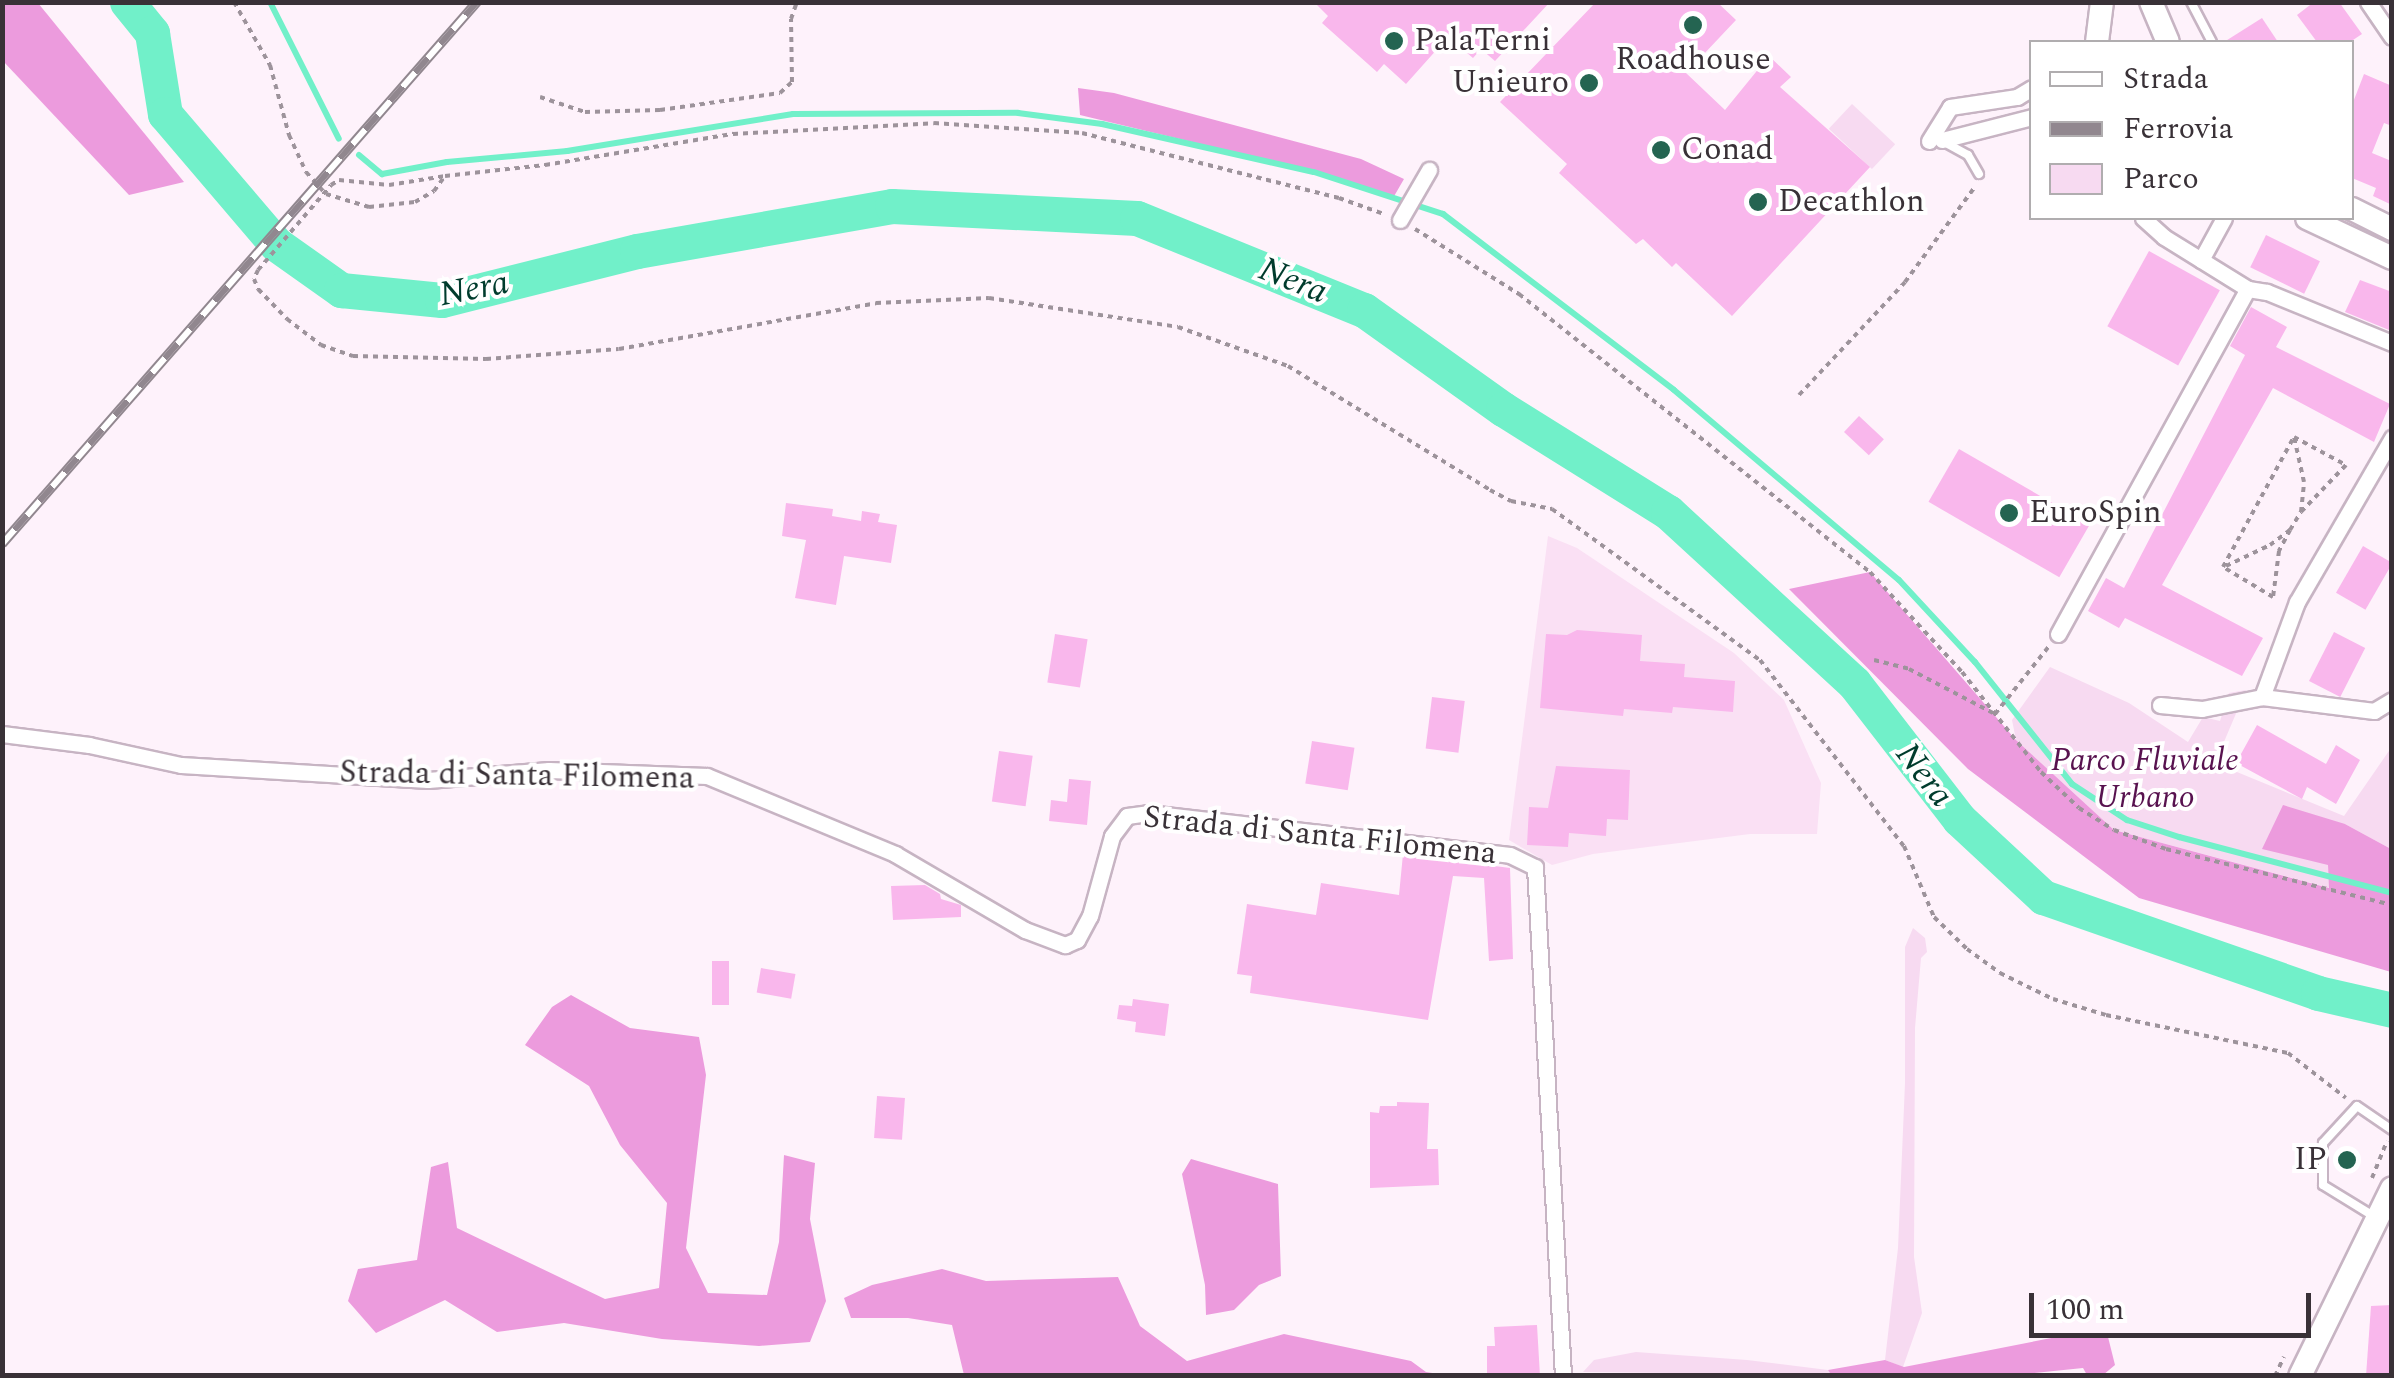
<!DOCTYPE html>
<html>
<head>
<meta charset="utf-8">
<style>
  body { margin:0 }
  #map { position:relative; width:2394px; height:1378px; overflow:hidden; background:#fef2fb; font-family:Spectral,serif }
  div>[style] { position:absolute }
  .built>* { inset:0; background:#fae0f4 }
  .green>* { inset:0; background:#f7daf1; transform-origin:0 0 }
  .forest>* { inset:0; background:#ec9bdd }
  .stream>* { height:6px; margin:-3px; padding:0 3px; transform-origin:3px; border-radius:3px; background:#71f0c9 }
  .river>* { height:35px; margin:-17.5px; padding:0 17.5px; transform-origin:17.5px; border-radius:17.5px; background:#71f0c9 }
  .building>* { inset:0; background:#f9b7ec; transform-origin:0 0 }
  .path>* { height:4px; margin-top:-2px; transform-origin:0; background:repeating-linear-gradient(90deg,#9d939b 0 5px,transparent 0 10px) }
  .roads { filter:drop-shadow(2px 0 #c7b4c3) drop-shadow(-2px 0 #c7b4c3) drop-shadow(0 2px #c7b4c3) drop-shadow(0 -2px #c7b4c3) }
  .service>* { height:8px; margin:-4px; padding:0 4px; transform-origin:4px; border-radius:4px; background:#fff }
  .minor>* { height:15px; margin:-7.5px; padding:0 7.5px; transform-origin:7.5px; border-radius:7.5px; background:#fff }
  .secondary>* { height:22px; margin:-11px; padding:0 11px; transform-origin:11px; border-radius:11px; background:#fff }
  .rail>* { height:10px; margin-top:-5px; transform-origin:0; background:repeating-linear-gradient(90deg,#fff 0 19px,#91878f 0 38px); box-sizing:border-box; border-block:2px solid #91878f }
  .path-bridge>* { height:4px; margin-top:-2px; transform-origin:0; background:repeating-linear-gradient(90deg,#9d939b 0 5px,transparent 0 10px) }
  .dots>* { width:28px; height:28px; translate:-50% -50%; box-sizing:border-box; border:5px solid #fff; border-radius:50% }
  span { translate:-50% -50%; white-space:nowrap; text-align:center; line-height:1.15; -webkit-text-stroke:8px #fff; paint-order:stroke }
  .poi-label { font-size:32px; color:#393137 }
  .left { translate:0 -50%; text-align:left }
  .right { translate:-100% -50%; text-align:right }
  .park-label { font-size:32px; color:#58124f; font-style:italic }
  .street-label { font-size:32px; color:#393137 }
  .water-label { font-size:35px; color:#003c2d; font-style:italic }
  .frame { position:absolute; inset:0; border:5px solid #393137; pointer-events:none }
  .legend { position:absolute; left:2029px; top:40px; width:325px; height:180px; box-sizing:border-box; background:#fff; border:2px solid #b0adaf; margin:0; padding:12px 18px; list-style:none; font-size:30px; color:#393137 }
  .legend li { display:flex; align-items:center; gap:20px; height:50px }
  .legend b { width:50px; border:2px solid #b0adaf }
  .scale { position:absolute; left:2029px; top:1293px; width:282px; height:45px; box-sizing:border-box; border:5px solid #393137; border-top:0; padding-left:12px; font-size:30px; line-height:35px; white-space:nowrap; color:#393137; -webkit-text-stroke:8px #fff; paint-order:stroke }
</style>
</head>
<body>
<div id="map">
  <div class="built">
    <i style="clip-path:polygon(1548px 536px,1577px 548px,1734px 653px,1784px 700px,1821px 783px,1817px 834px,1750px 834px,1593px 854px,1552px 865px,1509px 840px)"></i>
  </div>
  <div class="green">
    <i style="left:1852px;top:104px;width:59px;height:34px;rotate:43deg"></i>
    <i style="clip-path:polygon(2050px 667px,2129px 703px,2188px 742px,2203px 717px,2220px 721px,2229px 693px,2246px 690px,2215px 763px,2344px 816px,2391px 748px,2391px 849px,2345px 824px,2328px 865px,2330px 888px,2114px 830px,2016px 740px,2012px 720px)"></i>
    <i style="clip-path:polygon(1913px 928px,1925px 938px,1927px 952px,1921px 958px,1915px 1028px,1914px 1257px,1922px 1313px,1903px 1367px,1885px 1360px,1898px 1248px,1905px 1083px,1905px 947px)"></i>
    <i style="clip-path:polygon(1636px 1352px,1747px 1360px,1828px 1370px,1832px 1375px,1583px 1372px,1594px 1360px)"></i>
  </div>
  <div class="forest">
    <i style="clip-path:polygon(3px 2px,38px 3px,184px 182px,129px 195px,3px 61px)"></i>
    <i style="clip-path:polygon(1078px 88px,1114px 93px,1361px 159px,1404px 179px,1393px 198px,1275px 162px,1080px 115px)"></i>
    <i style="clip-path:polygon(1870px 572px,2016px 740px,2114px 830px,2329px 888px,2328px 865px,2262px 849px,2283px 805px,2345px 824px,2391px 849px,2391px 972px,2139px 898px,1968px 769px,1789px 589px)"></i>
    <i style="clip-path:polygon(571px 995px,630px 1028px,699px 1037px,706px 1075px,686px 1248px,708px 1293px,767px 1295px,779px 1242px,784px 1155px,815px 1163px,810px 1219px,826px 1301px,810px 1342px,759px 1346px,662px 1339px,564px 1323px,497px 1332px,445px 1300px,376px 1333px,348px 1301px,358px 1269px,417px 1260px,431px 1167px,448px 1162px,457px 1228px,605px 1299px,659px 1288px,667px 1203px,620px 1145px,589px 1086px,525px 1045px,552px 1007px)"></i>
    <i style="clip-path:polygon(1191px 1159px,1278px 1184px,1281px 1276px,1259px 1285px,1234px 1310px,1206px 1315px,1205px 1285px,1182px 1174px)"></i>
    <i style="clip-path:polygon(942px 1269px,986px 1281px,1118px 1277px,1140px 1326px,1187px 1361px,1284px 1334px,1411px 1361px,1426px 1372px,1445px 1375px,964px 1375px,952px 1325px,908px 1318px,851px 1318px,844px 1298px,872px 1285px)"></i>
    <i style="clip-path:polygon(2077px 1333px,2108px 1337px,2115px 1365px,2103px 1375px,2087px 1375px,2083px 1368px,2006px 1376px,1832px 1376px,1828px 1370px,1885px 1360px,1904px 1367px)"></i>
  </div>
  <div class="stream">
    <i style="left:270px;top:2px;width:153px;rotate:63.3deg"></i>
    <i style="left:359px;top:155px;width:30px;rotate:40deg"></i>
    <i style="left:382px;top:174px;width:66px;rotate:-10.5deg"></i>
    <i style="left:447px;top:162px;width:121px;rotate:-5.2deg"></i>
    <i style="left:567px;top:151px;width:229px;rotate:-9.3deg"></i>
    <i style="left:793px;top:114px;width:225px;rotate:-0.3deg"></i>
    <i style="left:1018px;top:113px;width:85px;rotate:7.5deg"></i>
    <i style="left:1102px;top:124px;width:217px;rotate:12.8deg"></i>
    <i style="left:1314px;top:172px;width:136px;rotate:18deg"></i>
    <i style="left:1443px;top:214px;width:290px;rotate:37.3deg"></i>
    <i style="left:1674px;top:390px;width:294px;rotate:40.2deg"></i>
    <i style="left:1899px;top:580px;width:112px;rotate:47.2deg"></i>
    <i style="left:1975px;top:662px;width:156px;rotate:51.5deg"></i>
    <i style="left:2072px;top:784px;width:66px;rotate:33.2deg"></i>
    <i style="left:2127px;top:820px;width:55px;rotate:18.1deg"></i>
    <i style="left:2179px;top:837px;width:220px;rotate:14.7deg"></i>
  </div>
  <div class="river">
    <i style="left:127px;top:2px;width:40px;rotate:51deg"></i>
    <i style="left:152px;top:33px;width:82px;rotate:80.9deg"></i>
    <i style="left:165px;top:114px;width:171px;rotate:49.5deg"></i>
    <i style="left:276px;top:244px;width:80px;rotate:35.3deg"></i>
    <i style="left:341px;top:290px;width:101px;rotate:5.7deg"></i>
    <i style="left:442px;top:300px;width:201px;rotate:-14.1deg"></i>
    <i style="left:637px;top:251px;width:259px;rotate:-10deg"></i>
    <i style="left:892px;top:206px;width:245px;rotate:2.8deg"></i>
    <i style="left:1137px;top:218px;width:245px;rotate:22.1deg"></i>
    <i style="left:1364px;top:310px;width:171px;rotate:35.5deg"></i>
    <i style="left:1503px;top:409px;width:195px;rotate:32deg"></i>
    <i style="left:1668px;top:512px;width:253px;rotate:42.6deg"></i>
    <i style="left:1854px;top:683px;width:172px;rotate:52.3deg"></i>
    <i style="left:1959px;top:819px;width:115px;rotate:42.9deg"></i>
    <i style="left:2043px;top:897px;width:291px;rotate:19.2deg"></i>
    <i style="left:2318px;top:993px;width:76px;rotate:12.9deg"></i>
  </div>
  <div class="building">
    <i style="clip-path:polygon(1314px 2px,1550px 2px,1495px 61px,1481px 49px,1473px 58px,1448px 37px,1406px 84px,1384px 64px,1377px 72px,1322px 23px,1328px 16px)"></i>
    <i style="clip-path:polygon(1596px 2px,1717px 2px,1736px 20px,1686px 73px,1725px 110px,1769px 56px,1791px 77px,1780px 87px,1870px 167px,1732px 316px,1676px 263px,1672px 267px,1643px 239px,1636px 244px,1559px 173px,1567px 164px,1500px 102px)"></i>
    <i style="clip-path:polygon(2314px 2px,2339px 2px,2362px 34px,2350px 42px,2317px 42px,2297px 15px)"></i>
    <i style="clip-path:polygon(2262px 18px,2278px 42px,2224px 42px)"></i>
    <i style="clip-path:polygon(2364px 74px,2392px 86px,2392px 126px,2384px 123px,2372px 153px,2389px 160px,2392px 155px,2392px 205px,2373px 196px,2376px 188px,2352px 178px,2352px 105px)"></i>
    <i style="left:2266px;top:235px;width:60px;height:36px;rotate:26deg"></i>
    <i style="left:2149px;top:251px;width:81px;height:86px;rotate:29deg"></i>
    <i style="clip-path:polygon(2360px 280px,2392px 292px,2389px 330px,2345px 312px)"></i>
    <i style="clip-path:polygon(2251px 307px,2287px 327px,2276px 347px,2390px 404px,2374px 442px,2273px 388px,2162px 585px,2263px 638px,2242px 676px,2125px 618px,2119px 628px,2088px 611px,2106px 578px,2124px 588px,2245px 355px,2230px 346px)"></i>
    <i style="left:1859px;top:416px;width:34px;height:22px;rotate:43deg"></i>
    <i style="left:1959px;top:449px;width:151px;height:61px;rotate:30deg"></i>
    <i style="clip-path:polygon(786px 503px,833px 509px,832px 516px,861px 521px,862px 511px,880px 514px,878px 522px,897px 525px,891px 563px,844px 556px,836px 605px,795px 598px,806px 540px,782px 536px)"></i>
    <i style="left:2363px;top:546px;width:34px;height:54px;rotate:30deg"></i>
    <i style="clip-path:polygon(1577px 630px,1642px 635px,1640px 661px,1685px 664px,1684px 677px,1735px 681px,1733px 712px,1673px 707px,1672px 713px,1624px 709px,1623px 716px,1540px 708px,1546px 634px,1567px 635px)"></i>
    <i style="left:2334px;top:632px;width:35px;height:55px;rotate:27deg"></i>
    <i style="left:1055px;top:634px;width:33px;height:49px;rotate:9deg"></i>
    <i style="left:1432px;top:697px;width:33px;height:52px;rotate:7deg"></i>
    <i style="clip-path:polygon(2257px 725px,2326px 764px,2336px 745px,2360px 760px,2336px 804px,2307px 787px,2302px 799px,2236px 763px)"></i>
    <i style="left:1312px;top:741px;width:43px;height:43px;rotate:9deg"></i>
    <i style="left:999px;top:751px;width:34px;height:51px;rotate:8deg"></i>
    <i style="clip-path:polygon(1556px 766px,1630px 770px,1628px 820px,1607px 819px,1606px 836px,1569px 833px,1568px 847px,1527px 845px,1529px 807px,1548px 808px)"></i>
    <i style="clip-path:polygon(1069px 779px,1091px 781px,1087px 825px,1049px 821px,1051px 800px,1067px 802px)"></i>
    <i style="clip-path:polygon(1403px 854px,1510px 868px,1513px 959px,1489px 961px,1484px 878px,1453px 876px,1428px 1020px,1250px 993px,1252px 976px,1237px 974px,1247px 904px,1316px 915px,1321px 883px,1399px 895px)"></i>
    <i style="clip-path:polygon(925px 885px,940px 894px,941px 899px,961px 905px,961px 917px,893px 920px,891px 886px)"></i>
    <i style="left:712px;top:961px;width:17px;height:44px"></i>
    <i style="left:761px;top:968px;width:35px;height:25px;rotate:10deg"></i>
    <i style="clip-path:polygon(1133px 999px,1169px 1004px,1165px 1036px,1135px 1032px,1136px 1022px,1117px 1019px,1119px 1005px,1132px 1006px)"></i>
    <i style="left:877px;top:1096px;width:28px;height:42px;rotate:4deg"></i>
    <i style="clip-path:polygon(1397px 1102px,1429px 1103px,1427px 1149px,1438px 1149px,1439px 1185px,1370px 1188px,1370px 1112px,1379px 1113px,1380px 1106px,1397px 1106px)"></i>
    <i style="clip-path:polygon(2392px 1305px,2392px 1376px,2366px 1376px,2371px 1306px)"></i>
    <i style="clip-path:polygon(1537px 1325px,1540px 1376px,1487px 1373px,1487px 1346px,1495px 1346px,1494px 1327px)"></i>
  </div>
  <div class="path">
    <i style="left:234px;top:2px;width:73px;rotate:60.3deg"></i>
    <i style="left:270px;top:65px;width:73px;rotate:74.8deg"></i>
    <i style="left:289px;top:135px;width:41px;rotate:65.3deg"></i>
    <i style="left:306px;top:172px;width:30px;rotate:48deg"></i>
    <i style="left:326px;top:194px;width:45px;rotate:16.8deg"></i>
    <i style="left:369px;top:207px;width:46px;rotate:-6.2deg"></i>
    <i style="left:415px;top:202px;width:22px;rotate:-30deg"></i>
    <i style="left:434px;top:191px;width:19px;rotate:-54deg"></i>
    <i style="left:445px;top:176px;width:101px;rotate:-6.3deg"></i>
    <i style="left:545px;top:165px;width:191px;rotate:-9.4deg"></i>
    <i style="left:733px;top:134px;width:201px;rotate:-3.1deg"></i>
    <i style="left:934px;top:123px;width:148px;rotate:3.9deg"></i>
    <i style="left:1082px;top:133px;width:265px;rotate:14.2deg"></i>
    <i style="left:1339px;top:198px;width:48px;rotate:19.6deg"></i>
    <i style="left:540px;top:97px;width:47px;rotate:18.4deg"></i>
    <i style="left:585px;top:112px;width:75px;rotate:-1.5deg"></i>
    <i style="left:660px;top:110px;width:121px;rotate:-8.1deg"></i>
    <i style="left:780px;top:93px;width:16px;rotate:-43deg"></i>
    <i style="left:792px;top:82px;width:63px;rotate:-90.9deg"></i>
    <i style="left:791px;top:19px;width:18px;rotate:-71deg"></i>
    <i style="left:331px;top:185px;width:9px;rotate:-32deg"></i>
    <i style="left:339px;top:180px;width:50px;rotate:5.7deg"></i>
    <i style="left:389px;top:185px;width:57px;rotate:-9.1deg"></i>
    <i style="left:1415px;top:229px;width:123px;rotate:32deg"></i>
    <i style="left:1519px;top:294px;width:448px;rotate:38.4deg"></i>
    <i style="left:1870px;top:572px;width:136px;rotate:47.4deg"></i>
    <i style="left:1962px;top:672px;width:127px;rotate:51.7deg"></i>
    <i style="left:2041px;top:772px;width:52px;rotate:43.5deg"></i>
    <i style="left:2079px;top:808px;width:41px;rotate:32.2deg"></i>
    <i style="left:2114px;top:830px;width:55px;rotate:20.1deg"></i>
    <i style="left:2166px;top:849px;width:233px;rotate:13.9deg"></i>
    <i style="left:258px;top:270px;width:10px;rotate:114deg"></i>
    <i style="left:254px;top:279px;width:11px;rotate:68deg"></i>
    <i style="left:258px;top:289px;width:42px;rotate:46deg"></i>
    <i style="left:287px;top:319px;width:43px;rotate:37.4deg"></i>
    <i style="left:321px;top:345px;width:34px;rotate:19deg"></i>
    <i style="left:353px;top:356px;width:133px;rotate:1.3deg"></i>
    <i style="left:486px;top:359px;width:133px;rotate:-4.3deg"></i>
    <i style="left:619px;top:349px;width:261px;rotate:-10.1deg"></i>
    <i style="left:876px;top:303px;width:113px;rotate:-2.5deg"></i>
    <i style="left:989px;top:298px;width:191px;rotate:8.7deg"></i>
    <i style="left:1178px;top:327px;width:117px;rotate:19.5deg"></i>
    <i style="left:1288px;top:366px;width:237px;rotate:31.5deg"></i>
    <i style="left:1490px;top:490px;width:24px;rotate:28deg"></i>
    <i style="left:1511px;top:501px;width:42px;rotate:11deg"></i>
    <i style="left:1552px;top:509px;width:257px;rotate:36deg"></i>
    <i style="left:1760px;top:660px;width:235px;rotate:52.3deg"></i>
    <i style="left:1904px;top:846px;width:77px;rotate:67.1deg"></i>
    <i style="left:1934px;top:917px;width:46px;rotate:44.1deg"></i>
    <i style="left:1967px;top:949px;width:41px;rotate:36deg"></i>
    <i style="left:2000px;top:973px;width:59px;rotate:26.1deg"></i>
    <i style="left:2053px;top:999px;width:55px;rotate:16.8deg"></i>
    <i style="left:2106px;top:1015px;width:186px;rotate:11.8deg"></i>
    <i style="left:2288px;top:1053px;width:73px;rotate:37.8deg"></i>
    <i style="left:1799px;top:395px;width:155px;rotate:-46.8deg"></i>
    <i style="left:1905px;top:282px;width:117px;rotate:-53.7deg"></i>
    <i style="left:2290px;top:530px;width:24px;rotate:118deg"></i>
    <i style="left:2279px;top:551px;width:46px;rotate:97.4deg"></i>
    <i style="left:2273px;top:597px;width:58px;rotate:-149deg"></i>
    <i style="left:2223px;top:567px;width:148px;rotate:-61.4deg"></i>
    <i style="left:2294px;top:437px;width:59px;rotate:28.3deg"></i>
    <i style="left:2346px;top:465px;width:65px;rotate:133.8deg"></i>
    <i style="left:2226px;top:566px;width:49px;rotate:-25.5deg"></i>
    <i style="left:2270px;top:545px;width:25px;rotate:-37deg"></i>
    <i style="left:2290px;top:530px;width:21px;rotate:-59deg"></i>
    <i style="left:2301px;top:512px;width:30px;rotate:-84deg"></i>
    <i style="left:2304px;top:482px;width:46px;rotate:-102.5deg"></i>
    <i style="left:1874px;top:660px;width:36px;rotate:14deg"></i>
    <i style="left:1909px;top:669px;width:97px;rotate:27.6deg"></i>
    <i style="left:1995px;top:714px;width:87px;rotate:-51.5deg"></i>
    <i style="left:2372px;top:1178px;width:40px;rotate:-68deg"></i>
    <i style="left:2275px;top:1376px;width:21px;rotate:-65deg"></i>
  </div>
  <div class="roads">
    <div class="service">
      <i style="left:2191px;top:2px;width:45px;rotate:62.3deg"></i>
      <i style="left:1946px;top:143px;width:25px;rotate:29deg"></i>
      <i style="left:1968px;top:155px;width:22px;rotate:60deg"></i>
      <i style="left:2375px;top:1217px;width:61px;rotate:-148.4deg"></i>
      <i style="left:2323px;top:1185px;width:42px;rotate:-90deg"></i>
      <i style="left:2323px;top:1143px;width:50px;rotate:-47.4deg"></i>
      <i style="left:2357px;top:1106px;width:42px;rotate:34.4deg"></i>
    </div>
    <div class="minor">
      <i style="left:2368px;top:2px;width:42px;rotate:55.6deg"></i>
      <i style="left:1942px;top:140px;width:93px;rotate:-14.3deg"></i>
      <i style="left:1929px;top:141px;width:40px;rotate:-58deg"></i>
      <i style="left:1950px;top:107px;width:68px;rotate:-8.5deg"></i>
      <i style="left:2017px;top:97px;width:17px;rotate:-31deg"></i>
      <i style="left:2143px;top:218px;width:28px;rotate:42deg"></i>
      <i style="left:2164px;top:237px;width:99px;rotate:31.8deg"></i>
      <i style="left:1400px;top:220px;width:58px;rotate:-59.9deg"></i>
      <i style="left:2201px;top:260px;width:48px;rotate:-61.3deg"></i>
      <i style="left:2058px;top:634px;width:394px;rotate:-61.2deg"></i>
      <i style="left:2248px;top:289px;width:19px;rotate:9deg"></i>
      <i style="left:2267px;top:292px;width:135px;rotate:22.2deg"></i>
      <i style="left:2262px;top:697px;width:101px;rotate:-69.8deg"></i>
      <i style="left:2297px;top:602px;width:190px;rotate:-59.9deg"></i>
      <i style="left:2160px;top:705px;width:42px;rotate:5.4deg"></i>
      <i style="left:2202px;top:709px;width:61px;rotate:-11.3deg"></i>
      <i style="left:2262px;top:697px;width:113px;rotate:7.1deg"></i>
      <i style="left:2374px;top:711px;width:21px;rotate:-31deg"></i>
      <i style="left:2px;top:734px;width:88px;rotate:7.2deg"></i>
      <i style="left:89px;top:745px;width:94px;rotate:12.3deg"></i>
      <i style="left:181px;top:765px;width:247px;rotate:3.5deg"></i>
      <i style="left:428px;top:780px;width:121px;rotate:-4.7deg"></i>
      <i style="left:549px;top:770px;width:158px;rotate:2.2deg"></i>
      <i style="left:707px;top:776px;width:204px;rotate:22.5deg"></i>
      <i style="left:895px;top:854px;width:151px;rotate:30.3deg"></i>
      <i style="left:1025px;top:930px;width:43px;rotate:20.6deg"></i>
      <i style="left:1065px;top:945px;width:13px;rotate:-23deg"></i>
      <i style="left:1077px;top:940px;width:27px;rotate:-62deg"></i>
      <i style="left:1090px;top:916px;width:83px;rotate:-74.6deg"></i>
      <i style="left:1112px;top:836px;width:25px;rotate:-53deg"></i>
      <i style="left:1127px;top:816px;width:21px;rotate:-8deg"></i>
      <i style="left:1148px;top:813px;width:364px;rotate:6.6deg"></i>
      <i style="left:1510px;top:855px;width:28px;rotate:26deg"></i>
      <i style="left:1535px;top:867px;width:510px;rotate:86.85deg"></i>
    </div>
    <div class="secondary">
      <i style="left:2151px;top:2px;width:43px;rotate:67deg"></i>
      <i style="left:2097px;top:42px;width:40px;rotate:-82.9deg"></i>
      <i style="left:2352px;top:209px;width:45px;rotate:26.6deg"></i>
      <i style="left:2307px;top:218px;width:94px;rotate:25.2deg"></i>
      <i style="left:2300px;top:1376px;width:209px;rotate:-63.9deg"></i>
    </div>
  </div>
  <div class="rail">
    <i style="left:2px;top:544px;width:721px;rotate:-48.77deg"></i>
  </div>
  <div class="path-bridge">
    <i style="left:258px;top:270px;width:112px;rotate:-49.3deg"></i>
  </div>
  <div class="dots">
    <i style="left:1693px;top:25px;background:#246451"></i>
    <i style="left:1394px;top:41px;background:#246451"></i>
    <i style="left:1589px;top:83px;background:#246451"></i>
    <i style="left:1661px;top:150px;background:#246451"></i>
    <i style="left:1758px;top:202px;background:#246451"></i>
    <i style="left:2009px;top:513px;background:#246451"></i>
    <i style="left:2347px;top:1160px;background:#246451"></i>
  </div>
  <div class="poi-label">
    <span class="left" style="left:1414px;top:41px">PalaTerni</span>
    <span style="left:1693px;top:60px">Roadhouse</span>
    <span class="right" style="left:1569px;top:83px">Unieuro</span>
    <span class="left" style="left:1681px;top:150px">Conad</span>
    <span class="left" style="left:1778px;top:202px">Decathlon</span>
    <span class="left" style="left:2029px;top:513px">EuroSpin</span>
    <span class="right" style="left:2327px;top:1160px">IP</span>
  </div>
  <div class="park-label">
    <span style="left:2145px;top:780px">Parco Fluviale<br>Urbano</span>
  </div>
  <div class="street-label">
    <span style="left:517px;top:776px;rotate:1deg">Strada di Santa Filomena</span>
    <span style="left:1320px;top:836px;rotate:6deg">Strada di Santa Filomena</span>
  </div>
  <div class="water-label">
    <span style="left:1293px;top:281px;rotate:22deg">Nera</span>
    <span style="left:474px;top:289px;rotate:-11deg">Nera</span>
    <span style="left:1924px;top:775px;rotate:52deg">Nera</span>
  </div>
  <div class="frame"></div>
  <ul class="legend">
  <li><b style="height:12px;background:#fff"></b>Strada</li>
  <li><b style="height:12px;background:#91878f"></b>Ferrovia</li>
  <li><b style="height:28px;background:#f7daf1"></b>Parco</li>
  </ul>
  <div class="scale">100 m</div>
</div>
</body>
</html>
